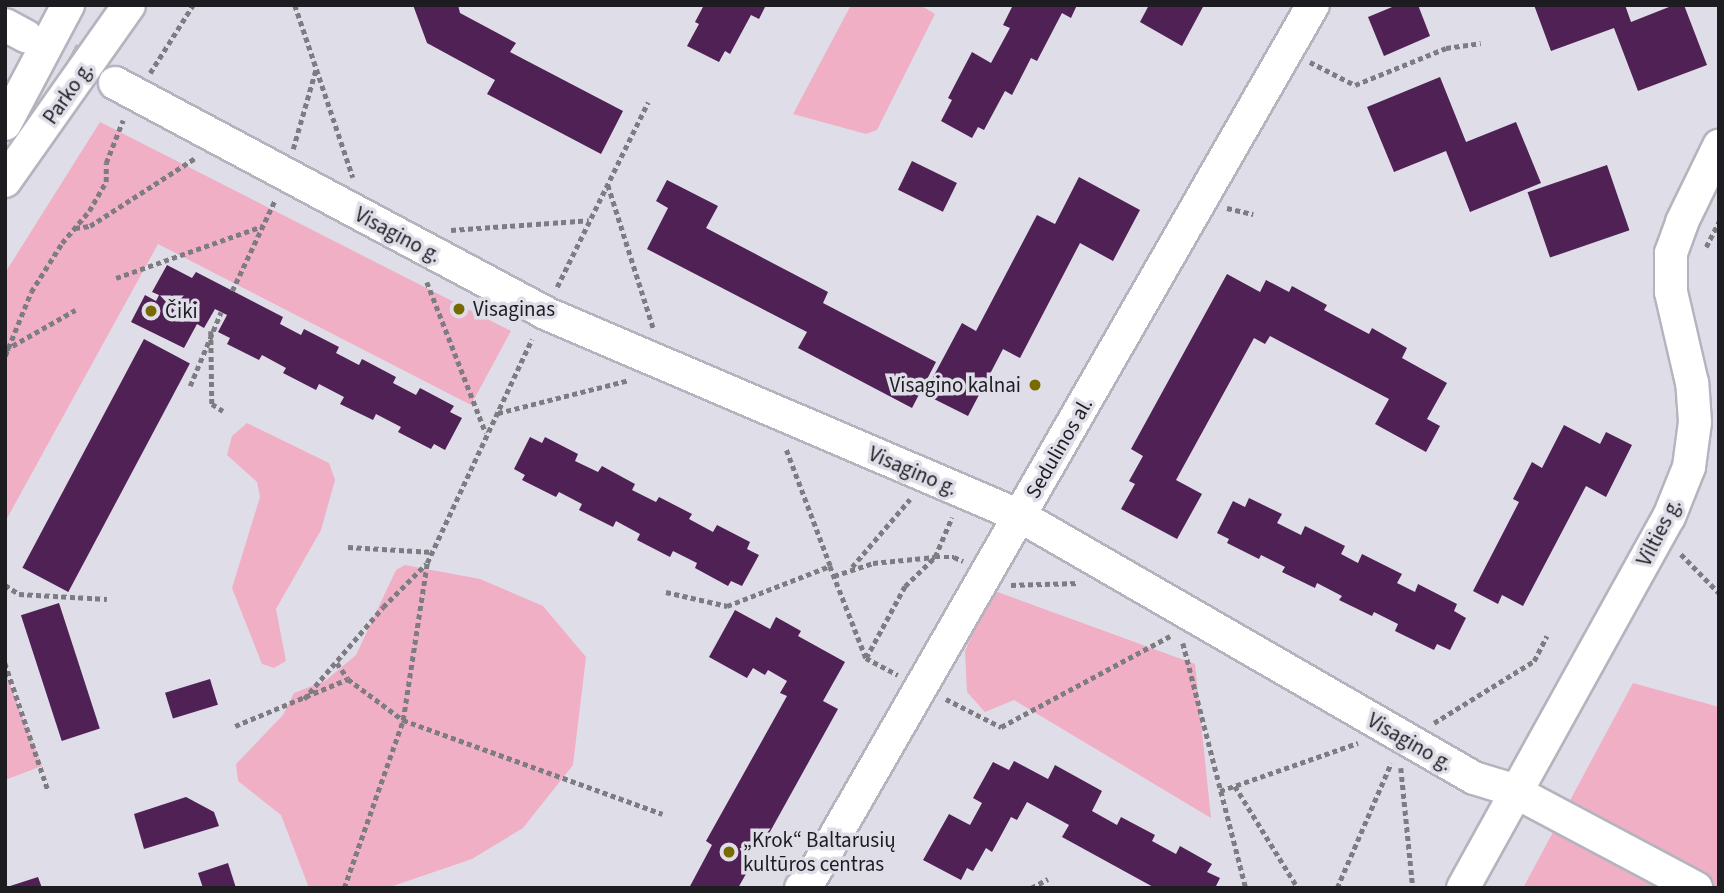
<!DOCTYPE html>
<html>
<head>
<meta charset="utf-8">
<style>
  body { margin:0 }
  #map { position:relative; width:1724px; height:893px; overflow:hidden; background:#dfdee8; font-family:"Source Sans 3",sans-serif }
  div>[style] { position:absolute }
  .green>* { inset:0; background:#f0afc4 }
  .building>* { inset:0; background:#502155; transform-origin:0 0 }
  .minor-tunnel>* { height:32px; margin-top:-16px; transform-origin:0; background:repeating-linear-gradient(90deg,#b8b7c0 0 32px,transparent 0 48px) }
  .path>* { height:4.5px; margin-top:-2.25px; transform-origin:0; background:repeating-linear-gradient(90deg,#7d7c83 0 5px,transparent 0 8.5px) }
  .roads { filter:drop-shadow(2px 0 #b5b4be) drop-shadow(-2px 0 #b5b4be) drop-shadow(0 2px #b5b4be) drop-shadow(0 -2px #b5b4be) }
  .minor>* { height:32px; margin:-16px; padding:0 16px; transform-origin:16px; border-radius:16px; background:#fff }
  .dots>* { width:19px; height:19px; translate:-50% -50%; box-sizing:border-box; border:4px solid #dfdee8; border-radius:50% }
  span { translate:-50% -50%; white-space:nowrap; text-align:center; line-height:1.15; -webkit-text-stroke:7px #dfdee8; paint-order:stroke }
  .street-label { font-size:21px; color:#1d1c20 }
  .poi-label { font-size:21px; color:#1d1c20 }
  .left { translate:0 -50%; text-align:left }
  .right { translate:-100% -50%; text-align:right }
  .frame { position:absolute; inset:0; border:7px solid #1d1c20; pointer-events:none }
</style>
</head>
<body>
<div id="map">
  <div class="green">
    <i style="clip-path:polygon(851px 5px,920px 5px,935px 14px,877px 130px,866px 134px,793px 114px)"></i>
    <i style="clip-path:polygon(100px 122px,511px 331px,471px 405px,158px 244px,5px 522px,5px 273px)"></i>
    <i style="clip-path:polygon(247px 423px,329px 463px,335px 480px,321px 530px,276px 609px,286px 661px,274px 668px,262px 664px,232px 588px,260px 497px,257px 482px,227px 455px,232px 436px)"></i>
    <i style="clip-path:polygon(405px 565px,480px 579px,543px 606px,586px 657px,573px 765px,523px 828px,472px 859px,387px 888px,309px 888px,281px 815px,238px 781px,236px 764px,283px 715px,294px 693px,325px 681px,356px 655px,396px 570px)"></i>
    <i style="clip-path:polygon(992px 590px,1195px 664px,1211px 818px,1014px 700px,985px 712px,967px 692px,965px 651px)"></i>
    <i style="clip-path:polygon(5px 672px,42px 766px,5px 780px)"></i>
    <i style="clip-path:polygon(1633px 683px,1719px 707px,1719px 888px,1523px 888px)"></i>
  </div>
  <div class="building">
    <i style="clip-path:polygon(413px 5px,458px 5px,460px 13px,516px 43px,510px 52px,623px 111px,601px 154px,487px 94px,495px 80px,427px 43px)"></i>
    <i style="clip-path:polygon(704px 5px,766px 5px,759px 19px,751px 15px,730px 54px,725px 51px,719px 62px,687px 46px,699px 24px,695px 22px)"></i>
    <i style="clip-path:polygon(1013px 5px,1077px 5px,1071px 18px,1062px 13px,1037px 61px,1031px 58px,1012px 95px,1005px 91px,984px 130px,978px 127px,972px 138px,941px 121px,952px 100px,948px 98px,972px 52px,991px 63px,1010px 28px,1003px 25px)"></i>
    <i style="clip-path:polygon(1149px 5px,1204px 5px,1182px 46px,1140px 22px)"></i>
    <i style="clip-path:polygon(1397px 5px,1418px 5px,1430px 36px,1384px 56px,1368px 17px)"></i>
    <i style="clip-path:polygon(1534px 5px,1625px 5px,1631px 22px,1674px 5px,1684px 5px,1707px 65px,1638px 91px,1614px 28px,1551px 51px)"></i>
    <i style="clip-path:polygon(1440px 77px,1466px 142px,1516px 122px,1541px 183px,1470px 212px,1446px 151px,1394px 172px,1367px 107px)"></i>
    <i style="left:912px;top:161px;width:50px;height:32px;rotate:26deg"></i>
    <i style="left:1607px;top:165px;width:69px;height:84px;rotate:71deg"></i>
    <i style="clip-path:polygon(1079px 177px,1140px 210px,1113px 261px,1080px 243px,1020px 358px,1003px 349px,968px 416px,924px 394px,962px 323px,976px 331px,1037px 215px,1055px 224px)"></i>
    <i style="clip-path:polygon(667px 180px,718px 206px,706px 228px,828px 292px,823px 303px,936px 362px,912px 408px,798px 348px,807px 332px,647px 249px,668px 208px,656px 201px)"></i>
    <i style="clip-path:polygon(167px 265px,192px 278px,196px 272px,283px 317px,280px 324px,301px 335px,304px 329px,339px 347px,336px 353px,359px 365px,362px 359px,396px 377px,393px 383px,416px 395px,420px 388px,454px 406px,450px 412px,462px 418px,445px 450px,434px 444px,431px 449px,398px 432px,401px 427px,376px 414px,373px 420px,340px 404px,344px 397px,319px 384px,316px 390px,283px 373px,286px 368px,262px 355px,259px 360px,227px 344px,230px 338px,218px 332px,227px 315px,215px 309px,204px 328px,197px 324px,184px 348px,131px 322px,145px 295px,156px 301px,159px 295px,152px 292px)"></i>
    <i style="clip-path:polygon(1227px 274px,1260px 292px,1266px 280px,1289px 292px,1292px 286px,1327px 305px,1324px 310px,1369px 334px,1372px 328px,1407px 348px,1402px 358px,1447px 383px,1427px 419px,1440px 426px,1426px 452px,1375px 424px,1389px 399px,1270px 336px,1265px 344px,1254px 338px,1176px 480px,1202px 494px,1177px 539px,1121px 509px,1135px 484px,1129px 481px,1143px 456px,1131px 449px)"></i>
    <i style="left:144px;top:339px;width:52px;height:259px;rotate:28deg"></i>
    <i style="clip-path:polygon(1564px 425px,1600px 444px,1606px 432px,1632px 445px,1606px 497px,1586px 486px,1523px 606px,1502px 595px,1498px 604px,1473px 591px,1519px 502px,1513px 499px,1532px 462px,1542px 468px)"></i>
    <i style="clip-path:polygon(530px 437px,542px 443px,545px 437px,578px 454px,575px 461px,598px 472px,602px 466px,635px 484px,632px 490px,656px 502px,659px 497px,692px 514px,689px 519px,713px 532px,717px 525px,750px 542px,747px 549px,759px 555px,742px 586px,731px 581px,728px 586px,695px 568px,697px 563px,673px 551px,670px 557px,637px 540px,640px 534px,616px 521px,613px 527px,579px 510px,582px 504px,559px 492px,556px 497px,522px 480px,525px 475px,514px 469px)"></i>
    <i style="clip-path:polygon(1249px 498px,1282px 514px,1277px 523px,1301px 535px,1305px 526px,1345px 546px,1341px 554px,1358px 563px,1362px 554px,1402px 574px,1397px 583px,1415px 592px,1418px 584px,1457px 604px,1454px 611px,1466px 618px,1450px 650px,1437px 644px,1434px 650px,1395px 631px,1398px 624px,1374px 612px,1372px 616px,1339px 600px,1342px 596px,1317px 583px,1315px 588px,1282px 572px,1285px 567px,1261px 555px,1259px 559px,1227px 543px,1229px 539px,1217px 533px,1233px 501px,1245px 507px)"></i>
    <i style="left:59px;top:603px;width:132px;height:40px;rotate:72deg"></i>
    <i style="clip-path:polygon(735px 610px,770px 629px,776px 617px,801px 631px,798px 636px,845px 662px,823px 701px,838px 709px,766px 839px,757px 834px,742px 861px,751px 865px,738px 888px,689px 888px,712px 845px,706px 841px,787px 696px,780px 693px,787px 681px,768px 670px,765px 675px,753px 668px,747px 678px,709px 657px)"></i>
    <i style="left:210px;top:679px;width:27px;height:47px;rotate:73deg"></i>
    <i style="clip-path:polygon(1014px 761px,1048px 779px,1055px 765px,1102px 791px,1092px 811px,1117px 825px,1121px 817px,1155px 835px,1152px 841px,1176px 854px,1180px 846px,1212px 864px,1207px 872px,1220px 878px,1215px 888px,1155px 888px,1062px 837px,1069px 825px,1027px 802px,1017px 820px,1011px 817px,992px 852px,986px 848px,973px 871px,967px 868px,961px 880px,923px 860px,949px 814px,970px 825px,982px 803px,973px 798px,993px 762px,1009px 770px)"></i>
    <i style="clip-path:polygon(186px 797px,214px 812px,219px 826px,144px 849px,134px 814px)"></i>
    <i style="clip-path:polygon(228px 863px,236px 888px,203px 888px,198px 873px)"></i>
    <i style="clip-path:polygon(38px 877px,42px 888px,7px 888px,7px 887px)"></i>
  </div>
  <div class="minor-tunnel">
    <i style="left:26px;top:36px;width:101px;rotate:27.8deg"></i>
  </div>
  <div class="path">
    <i style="left:295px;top:5px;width:182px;rotate:71.4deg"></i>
    <i style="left:1310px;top:62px;width:51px;rotate:27.1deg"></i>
    <i style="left:1355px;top:85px;width:98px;rotate:-22.1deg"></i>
    <i style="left:1446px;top:48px;width:35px;rotate:-8deg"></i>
    <i style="left:150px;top:73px;width:80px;rotate:-57.7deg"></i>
    <i style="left:293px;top:149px;width:83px;rotate:-74deg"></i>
    <i style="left:608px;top:185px;width:152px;rotate:72.4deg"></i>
    <i style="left:1227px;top:208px;width:27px;rotate:13deg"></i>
    <i style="left:75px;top:228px;width:15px;rotate:-8deg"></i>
    <i style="left:90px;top:226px;width:125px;rotate:-32.9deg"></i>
    <i style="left:451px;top:230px;width:138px;rotate:-4.1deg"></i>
    <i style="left:1706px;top:247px;width:28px;rotate:-63deg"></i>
    <i style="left:116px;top:278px;width:156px;rotate:-19.5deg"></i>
    <i style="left:427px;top:282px;width:162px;rotate:68.7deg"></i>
    <i style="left:557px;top:287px;width:206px;rotate:-63.8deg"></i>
    <i style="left:232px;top:291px;width:101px;rotate:-64.7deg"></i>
    <i style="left:211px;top:331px;width:73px;rotate:89.2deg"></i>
    <i style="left:212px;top:404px;width:13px;rotate:32deg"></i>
    <i style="left:5px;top:350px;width:81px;rotate:-29.7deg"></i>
    <i style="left:5px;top:356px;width:69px;rotate:-67.9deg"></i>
    <i style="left:31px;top:292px;width:58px;rotate:-57.7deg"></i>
    <i style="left:62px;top:243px;width:42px;rotate:-49.8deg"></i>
    <i style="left:89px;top:211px;width:34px;rotate:-60deg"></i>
    <i style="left:106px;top:182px;width:19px;rotate:-90deg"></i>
    <i style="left:106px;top:163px;width:46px;rotate:-68.4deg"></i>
    <i style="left:190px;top:386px;width:80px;rotate:-67.3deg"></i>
    <i style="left:498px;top:413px;width:135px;rotate:-14.1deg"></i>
    <i style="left:348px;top:547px;width:85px;rotate:3.4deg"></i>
    <i style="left:1681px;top:554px;width:54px;rotate:45.7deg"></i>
    <i style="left:830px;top:566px;width:99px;rotate:68.6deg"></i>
    <i style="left:866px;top:658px;width:36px;rotate:28deg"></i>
    <i style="left:852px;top:567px;width:89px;rotate:-49.5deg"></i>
    <i style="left:834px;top:576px;width:41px;rotate:-18.4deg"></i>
    <i style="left:873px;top:563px;width:62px;rotate:-5.5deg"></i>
    <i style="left:935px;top:557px;width:19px"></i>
    <i style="left:954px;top:557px;width:10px;rotate:24deg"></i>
    <i style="left:5px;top:585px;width:17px;rotate:33deg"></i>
    <i style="left:19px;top:594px;width:88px;rotate:3.3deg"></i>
    <i style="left:1011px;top:585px;width:68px;rotate:-1.7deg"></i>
    <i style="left:666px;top:592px;width:63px;rotate:12.9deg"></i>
    <i style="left:727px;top:606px;width:110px;rotate:-21.2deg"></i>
    <i style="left:830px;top:566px;width:127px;rotate:-110.7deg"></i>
    <i style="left:1183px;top:643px;width:253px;rotate:75.6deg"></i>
    <i style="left:866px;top:658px;width:82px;rotate:-61.6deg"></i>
    <i style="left:905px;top:586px;width:42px;rotate:-44deg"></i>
    <i style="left:935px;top:557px;width:43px;rotate:-67deg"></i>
    <i style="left:5px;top:663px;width:134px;rotate:71.3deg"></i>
    <i style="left:337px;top:663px;width:19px;rotate:55deg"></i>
    <i style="left:348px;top:679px;width:69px;rotate:36.7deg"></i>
    <i style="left:403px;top:720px;width:276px;rotate:19.9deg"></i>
    <i style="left:304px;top:699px;width:121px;rotate:-49.3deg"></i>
    <i style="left:383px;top:607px;width:61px;rotate:-45deg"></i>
    <i style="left:946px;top:699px;width:62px;rotate:27deg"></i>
    <i style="left:1001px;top:727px;width:192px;rotate:-28.3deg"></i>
    <i style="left:1434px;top:723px;width:118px;rotate:-31.8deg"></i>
    <i style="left:1534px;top:661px;width:28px;rotate:-63deg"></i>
    <i style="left:235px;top:726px;width:122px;rotate:-22.6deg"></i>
    <i style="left:1401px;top:768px;width:121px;rotate:84.3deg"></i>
    <i style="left:1235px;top:786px;width:120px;rotate:58.3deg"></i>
    <i style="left:1220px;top:791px;width:146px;rotate:-19.2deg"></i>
    <i style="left:344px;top:888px;width:178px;rotate:-70.6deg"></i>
    <i style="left:403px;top:720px;width:159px;rotate:-81.3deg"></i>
    <i style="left:427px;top:563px;width:247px;rotate:-64.9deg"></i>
    <i style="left:1031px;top:888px;width:19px;rotate:-28deg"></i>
    <i style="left:1337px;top:888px;width:136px;rotate:-66.6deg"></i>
  </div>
  <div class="roads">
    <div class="minor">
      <i style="left:5px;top:25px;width:24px;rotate:28deg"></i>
      <i style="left:115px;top:83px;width:488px;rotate:28.1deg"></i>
      <i style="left:545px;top:313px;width:517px;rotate:23.14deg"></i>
      <i style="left:1020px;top:516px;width:524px;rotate:29.99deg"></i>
      <i style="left:1474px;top:778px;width:38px;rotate:17deg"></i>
      <i style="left:1510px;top:789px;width:211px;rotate:28deg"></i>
      <i style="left:5px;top:124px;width:135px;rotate:-62.1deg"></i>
      <i style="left:5px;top:181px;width:215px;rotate:-54.8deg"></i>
      <i style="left:801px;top:888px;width:12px;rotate:-42deg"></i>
      <i style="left:810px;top:880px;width:1009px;rotate:-60.11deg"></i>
      <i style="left:1463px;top:888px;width:424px;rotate:-61deg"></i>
      <i style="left:1669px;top:517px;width:54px;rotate:-68.2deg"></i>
      <i style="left:1689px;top:467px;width:45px;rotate:-82.4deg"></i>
      <i style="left:1695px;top:422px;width:39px;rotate:-94deg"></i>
      <i style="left:1692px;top:383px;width:93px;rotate:-103deg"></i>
      <i style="left:1671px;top:292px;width:39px;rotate:-90deg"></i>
      <i style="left:1671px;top:253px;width:33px;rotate:-70deg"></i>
      <i style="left:1682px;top:222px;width:85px;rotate:-64deg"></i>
    </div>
  </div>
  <div class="dots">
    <i style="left:459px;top:309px;background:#786a01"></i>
    <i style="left:151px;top:311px;background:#786a01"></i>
    <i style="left:1035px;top:385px;background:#786a01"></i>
    <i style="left:729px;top:852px;background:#786a01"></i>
  </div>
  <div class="street-label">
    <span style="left:68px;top:93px;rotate:-55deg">Parko g.</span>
    <span style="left:398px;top:235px;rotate:28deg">Visagino g.</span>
    <span style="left:1059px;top:448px;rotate:-60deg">Sedulinos al.</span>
    <span style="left:913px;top:471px;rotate:23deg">Visagino g.</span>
    <span style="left:1659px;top:532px;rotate:-63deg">Vilties g.</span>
    <span style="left:1410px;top:742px;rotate:30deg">Visagino g.</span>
  </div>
  <div class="poi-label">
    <span class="left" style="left:473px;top:309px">Visaginas</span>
    <span class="left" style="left:165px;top:311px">Čiki</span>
    <span class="right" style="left:1021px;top:385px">Visagino kalnai</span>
    <span class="left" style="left:743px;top:852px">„Krok“ Baltarusių<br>kultūros centras</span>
  </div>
  <div class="frame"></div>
</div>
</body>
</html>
